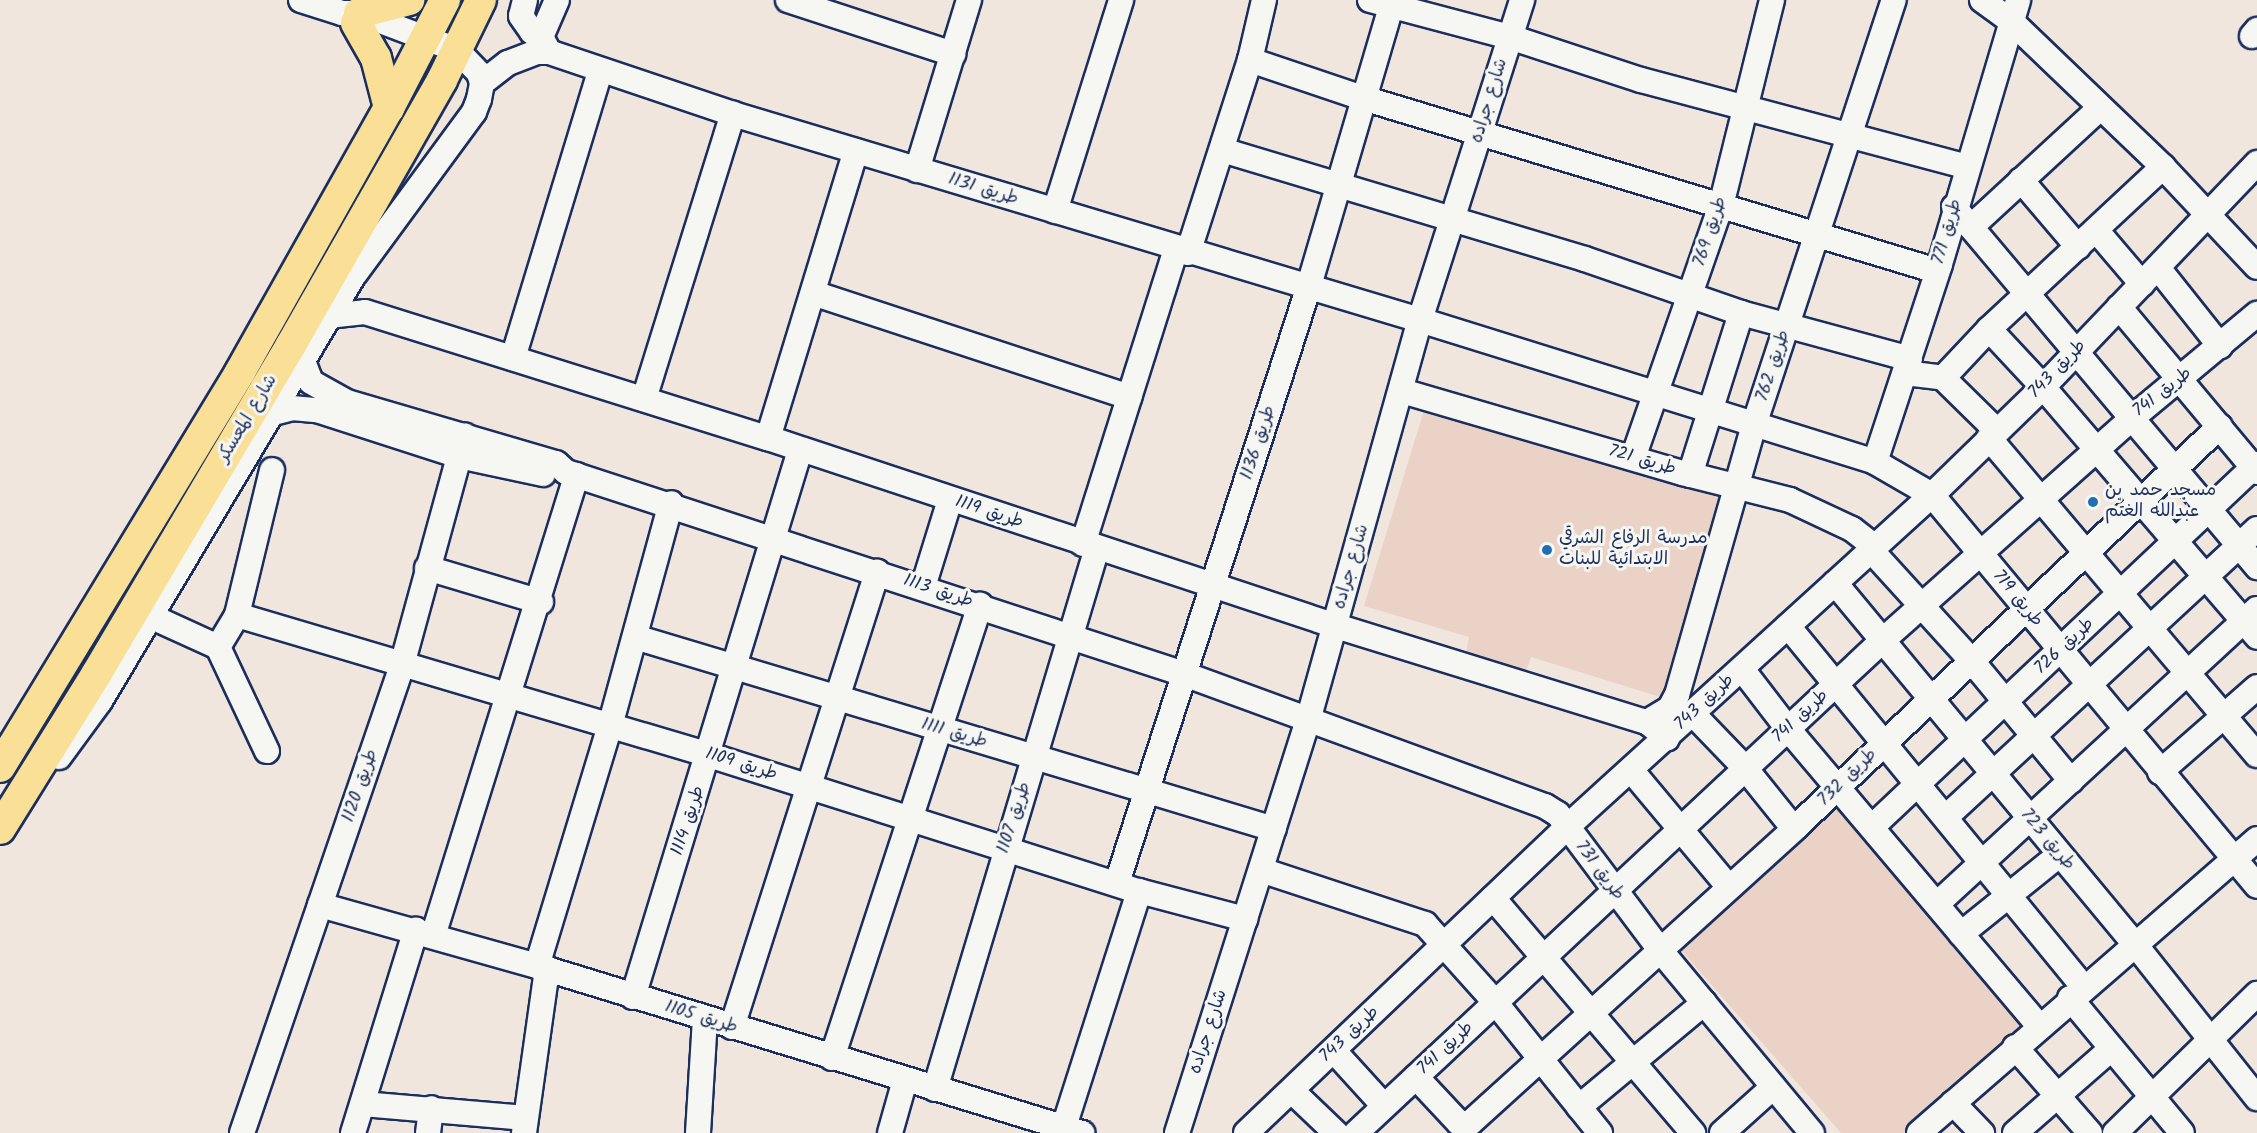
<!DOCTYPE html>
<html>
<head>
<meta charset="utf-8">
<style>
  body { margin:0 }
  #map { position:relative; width:2257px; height:1133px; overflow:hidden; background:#f1e6de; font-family:Kalam,"Playpen Sans Arabic",sans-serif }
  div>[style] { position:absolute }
  .built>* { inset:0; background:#ead3c6 }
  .roads { filter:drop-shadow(2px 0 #1b2f5e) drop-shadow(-2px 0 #1b2f5e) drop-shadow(0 2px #1b2f5e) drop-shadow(0 -2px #1b2f5e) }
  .minor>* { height:24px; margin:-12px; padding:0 12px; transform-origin:12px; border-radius:12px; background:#f6f6f2 }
  .major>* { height:30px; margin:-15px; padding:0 15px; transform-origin:15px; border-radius:15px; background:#f9e096 }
  .dots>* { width:16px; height:16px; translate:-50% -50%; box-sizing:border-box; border:3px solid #f6f6f2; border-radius:50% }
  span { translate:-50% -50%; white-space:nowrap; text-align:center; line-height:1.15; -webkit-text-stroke:6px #f6f6f2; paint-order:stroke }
  .street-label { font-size:18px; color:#1b2f5e }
  .poi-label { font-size:18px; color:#1b2f5e }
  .left { translate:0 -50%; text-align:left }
</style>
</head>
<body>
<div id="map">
  <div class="built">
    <i style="clip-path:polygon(1425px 407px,1728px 493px,1670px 700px,1531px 657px,1526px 671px,1466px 653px,1469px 637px,1364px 606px)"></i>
    <i style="clip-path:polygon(1840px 790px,2029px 1026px,1904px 1133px,1841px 1133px,1674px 942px)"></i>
  </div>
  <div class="roads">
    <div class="minor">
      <i style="left:525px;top:0;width:16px;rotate:104deg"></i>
      <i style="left:521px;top:16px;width:19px;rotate:55deg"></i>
      <i style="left:532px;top:32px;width:10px;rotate:29deg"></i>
      <i style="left:788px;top:0;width:174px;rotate:18.1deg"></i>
      <i style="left:1370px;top:0;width:145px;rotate:14.8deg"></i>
      <i style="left:1510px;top:37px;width:138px;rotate:18.2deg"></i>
      <i style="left:1641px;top:80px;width:338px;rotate:14.9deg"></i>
      <i style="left:1982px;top:0;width:37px;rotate:36deg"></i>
      <i style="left:2012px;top:22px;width:209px;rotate:43.8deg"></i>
      <i style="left:2163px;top:167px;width:137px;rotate:46.8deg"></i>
      <i style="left:2252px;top:36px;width:8px;rotate:-50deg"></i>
      <i style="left:549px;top:52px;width:17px;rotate:-118deg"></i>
      <i style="left:541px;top:37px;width:40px;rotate:-66.6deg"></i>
      <i style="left:1250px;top:60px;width:119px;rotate:18.6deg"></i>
      <i style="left:1363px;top:98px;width:600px;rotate:16.77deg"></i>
      <i style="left:482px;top:83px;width:33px;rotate:-38deg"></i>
      <i style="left:508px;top:63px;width:30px;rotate:-21deg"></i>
      <i style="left:536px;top:52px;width:13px"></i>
      <i style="left:549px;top:52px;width:194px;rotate:18.6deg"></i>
      <i style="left:733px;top:114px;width:717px;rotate:16.69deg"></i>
      <i style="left:1420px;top:320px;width:477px;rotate:17.3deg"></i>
      <i style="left:1875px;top:462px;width:66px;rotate:30.1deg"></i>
      <i style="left:1932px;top:495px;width:508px;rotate:50.27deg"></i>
      <i style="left:1222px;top:150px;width:379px;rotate:16.7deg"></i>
      <i style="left:1585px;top:259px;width:165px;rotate:19.1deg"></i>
      <i style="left:1741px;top:313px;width:175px;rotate:15.2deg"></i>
      <i style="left:917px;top:170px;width:178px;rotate:-73deg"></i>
      <i style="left:2021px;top:180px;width:88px;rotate:49.6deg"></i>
      <i style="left:1954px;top:207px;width:471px;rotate:49.9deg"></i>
      <i style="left:1055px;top:211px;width:221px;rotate:-72.6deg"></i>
      <i style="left:1971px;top:227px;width:174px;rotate:-42.7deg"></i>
      <i style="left:2096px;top:230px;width:71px;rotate:49.6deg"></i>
      <i style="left:1188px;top:253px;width:203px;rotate:-72.2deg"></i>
      <i style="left:1250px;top:60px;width:62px;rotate:-76.9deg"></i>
      <i style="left:2158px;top:268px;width:100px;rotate:51.5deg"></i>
      <i style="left:813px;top:293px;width:333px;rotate:18.2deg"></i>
      <i style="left:2119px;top:307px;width:215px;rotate:50.1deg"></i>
      <i style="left:328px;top:316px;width:37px;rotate:-6deg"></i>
      <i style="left:365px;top:312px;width:422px;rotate:17.4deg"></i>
      <i style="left:768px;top:438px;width:598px;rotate:18.31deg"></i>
      <i style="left:1336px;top:626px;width:325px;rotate:17.2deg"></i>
      <i style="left:1647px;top:722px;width:26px;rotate:39deg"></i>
      <i style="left:1989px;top:329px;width:79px;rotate:47deg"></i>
      <i style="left:2043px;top:387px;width:329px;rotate:49.4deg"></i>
      <i style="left:513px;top:358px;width:300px;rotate:-73.1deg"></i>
      <i style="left:303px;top:361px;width:22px;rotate:69deg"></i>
      <i style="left:311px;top:382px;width:41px;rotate:29.1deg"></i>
      <i style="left:347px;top:402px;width:218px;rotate:16.3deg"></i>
      <i style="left:556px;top:463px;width:13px;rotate:42deg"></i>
      <i style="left:566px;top:472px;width:650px;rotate:18.1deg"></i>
      <i style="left:1184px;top:674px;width:384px;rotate:20.1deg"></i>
      <i style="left:1545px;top:806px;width:15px;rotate:32deg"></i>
      <i style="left:1558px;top:814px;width:170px;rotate:53.1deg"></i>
      <i style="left:1660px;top:950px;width:238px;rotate:50.3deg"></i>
      <i style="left:1905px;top:373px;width:38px;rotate:7deg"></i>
      <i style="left:1943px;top:378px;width:76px;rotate:44.5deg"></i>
      <i style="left:1943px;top:378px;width:67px;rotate:-46.8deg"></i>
      <i style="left:1989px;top:329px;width:238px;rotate:-43deg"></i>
      <i style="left:1402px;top:391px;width:293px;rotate:16.3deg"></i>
      <i style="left:1683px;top:473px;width:110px;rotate:14.2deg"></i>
      <i style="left:1790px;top:500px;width:68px;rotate:25.1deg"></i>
      <i style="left:1852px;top:529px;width:28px;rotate:38deg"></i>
      <i style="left:644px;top:399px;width:299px;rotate:-72.7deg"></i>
      <i style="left:270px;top:414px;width:23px;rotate:-15deg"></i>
      <i style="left:292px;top:408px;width:25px;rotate:5deg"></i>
      <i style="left:317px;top:410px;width:149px;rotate:17.9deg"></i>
      <i style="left:459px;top:456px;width:86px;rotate:12.1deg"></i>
      <i style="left:768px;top:438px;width:300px;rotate:-73deg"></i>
      <i style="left:1989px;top:438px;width:415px;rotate:49.8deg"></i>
      <i style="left:1633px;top:458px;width:267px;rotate:-70.8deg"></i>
      <i style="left:1721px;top:206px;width:212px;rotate:-76.1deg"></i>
      <i style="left:1875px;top:462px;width:208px;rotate:-71.8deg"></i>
      <i style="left:1940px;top:264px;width:275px;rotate:-73.5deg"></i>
      <i style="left:1690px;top:475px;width:170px;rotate:-72.5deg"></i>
      <i style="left:1083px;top:544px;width:309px;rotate:-72.5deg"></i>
      <i style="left:1870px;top:549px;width:150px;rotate:47.7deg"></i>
      <i style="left:1971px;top:660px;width:157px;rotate:50.4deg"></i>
      <i style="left:427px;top:568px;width:119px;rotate:16.6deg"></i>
      <i style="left:1835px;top:583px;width:468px;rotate:50.3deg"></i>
      <i style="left:2134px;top:943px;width:198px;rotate:51.6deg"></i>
      <i style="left:923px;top:587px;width:91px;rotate:-72.8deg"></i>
      <i style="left:237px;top:615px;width:492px;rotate:16.5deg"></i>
      <i style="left:709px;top:755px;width:451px;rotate:17.6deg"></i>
      <i style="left:1139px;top:891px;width:110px;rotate:14.8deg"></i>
      <i style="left:150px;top:616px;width:75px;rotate:24.5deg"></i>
      <i style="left:218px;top:647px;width:115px;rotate:64.8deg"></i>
      <i style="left:1788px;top:626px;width:466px;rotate:50.7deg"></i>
      <i style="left:635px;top:637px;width:667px;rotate:16.72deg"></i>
      <i style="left:218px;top:647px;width:37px;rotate:-59deg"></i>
      <i style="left:237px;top:615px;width:149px;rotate:-76.4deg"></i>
      <i style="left:1742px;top:669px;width:76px;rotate:52.5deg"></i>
      <i style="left:1788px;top:729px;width:389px;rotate:49.8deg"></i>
      <i style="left:1693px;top:714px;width:75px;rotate:46.1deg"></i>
      <i style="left:1745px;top:768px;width:78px;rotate:51.2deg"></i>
      <i style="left:1647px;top:722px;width:27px;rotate:-31deg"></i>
      <i style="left:1670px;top:708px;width:15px;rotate:-62deg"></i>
      <i style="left:1677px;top:695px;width:281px;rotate:-74.1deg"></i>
      <i style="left:1754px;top:425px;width:447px;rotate:-71.8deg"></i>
      <i style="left:59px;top:757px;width:69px;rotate:-53.8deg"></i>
      <i style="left:100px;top:701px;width:497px;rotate:-59.2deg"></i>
      <i style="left:355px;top:274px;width:201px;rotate:-53.7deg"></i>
      <i style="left:474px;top:112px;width:14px;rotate:-69deg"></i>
      <i style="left:479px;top:99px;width:16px;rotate:-79deg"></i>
      <i style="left:482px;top:83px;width:10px;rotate:-107deg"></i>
      <i style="left:479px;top:73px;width:32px;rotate:-134deg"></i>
      <i style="left:457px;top:50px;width:105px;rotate:-159.3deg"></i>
      <i style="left:359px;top:13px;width:17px;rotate:180deg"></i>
      <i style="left:342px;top:13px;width:43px;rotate:-162.4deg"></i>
      <i style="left:1631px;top:770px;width:153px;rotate:50.1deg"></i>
      <i style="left:2160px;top:772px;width:129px;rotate:-41.2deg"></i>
      <i style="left:1946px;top:817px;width:424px;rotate:-42.8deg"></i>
      <i style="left:1872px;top:827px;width:529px;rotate:-43.32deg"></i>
      <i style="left:1261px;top:870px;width:173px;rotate:18.2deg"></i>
      <i style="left:1425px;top:924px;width:105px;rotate:48.1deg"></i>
      <i style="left:1495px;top:1002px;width:168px;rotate:51.3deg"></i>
      <i style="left:1117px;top:883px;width:624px;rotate:-72.17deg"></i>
      <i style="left:1308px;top:289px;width:301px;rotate:-73.6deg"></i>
      <i style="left:1493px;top:898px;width:309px;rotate:49.6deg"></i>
      <i style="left:1937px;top:904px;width:435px;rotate:-42.7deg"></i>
      <i style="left:320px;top:905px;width:236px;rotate:15.7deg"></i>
      <i style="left:547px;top:969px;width:560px;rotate:17.04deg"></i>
      <i style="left:1961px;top:934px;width:126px;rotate:-38.9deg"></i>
      <i style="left:433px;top:936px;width:483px;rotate:-72.7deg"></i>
      <i style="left:537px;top:966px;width:251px;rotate:-73.1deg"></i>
      <i style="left:610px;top:726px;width:231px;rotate:-74.7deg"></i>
      <i style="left:633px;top:997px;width:572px;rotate:-73.02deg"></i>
      <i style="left:2070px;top:998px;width:175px;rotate:50.3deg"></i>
      <i style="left:732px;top:1027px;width:478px;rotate:-72.3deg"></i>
      <i style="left:2015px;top:1047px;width:114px;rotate:48.9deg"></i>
      <i style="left:1334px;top:1051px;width:74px;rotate:47.7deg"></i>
      <i style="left:832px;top:1058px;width:477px;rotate:-71.9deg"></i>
      <i style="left:1416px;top:1077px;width:63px;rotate:46.9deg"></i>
      <i style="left:1459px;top:1123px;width:11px"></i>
      <i style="left:1470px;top:1123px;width:438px;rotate:-42.2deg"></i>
      <i style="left:1794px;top:829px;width:586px;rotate:-43.41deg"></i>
      <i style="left:935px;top:1089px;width:565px;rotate:-73.33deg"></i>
      <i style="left:1292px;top:1091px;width:61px;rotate:43.7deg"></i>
      <i style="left:1953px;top:1103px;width:42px;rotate:46deg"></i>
      <i style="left:363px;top:1104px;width:163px;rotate:4.9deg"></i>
      <i style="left:1579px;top:1107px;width:163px;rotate:-39.8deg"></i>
      <i style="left:242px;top:1133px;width:495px;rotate:-71.1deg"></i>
      <i style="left:402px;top:665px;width:238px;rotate:-74.7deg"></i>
      <i style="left:353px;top:1133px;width:213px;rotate:-72.8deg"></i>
      <i style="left:428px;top:1133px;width:25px;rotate:-83deg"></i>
      <i style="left:524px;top:1133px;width:166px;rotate:-82deg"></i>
      <i style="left:698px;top:1133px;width:113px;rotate:-86.5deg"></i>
      <i style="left:890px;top:1133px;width:55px;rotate:-74.2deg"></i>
      <i style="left:1062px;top:1133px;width:254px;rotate:-72.3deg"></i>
      <i style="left:1177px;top:1133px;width:436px;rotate:-72.4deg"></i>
      <i style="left:1309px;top:717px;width:412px;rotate:-74.4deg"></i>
      <i style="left:1420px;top:320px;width:336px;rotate:-72.3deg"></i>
      <i style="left:1246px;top:1133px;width:443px;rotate:-43.6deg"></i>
      <i style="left:1567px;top:827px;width:493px;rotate:-42.3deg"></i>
      <i style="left:1932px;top:495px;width:155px;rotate:-44.2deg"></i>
      <i style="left:2043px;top:387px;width:310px;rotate:-46.3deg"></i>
      <i style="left:1356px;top:1133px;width:720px;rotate:-43.09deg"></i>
      <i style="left:1882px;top:641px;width:335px;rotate:-41.7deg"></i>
      <i style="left:2132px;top:418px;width:163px;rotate:-39.8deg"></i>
      <i style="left:1722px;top:1133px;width:69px;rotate:-42deg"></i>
      <i style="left:1919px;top:1133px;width:448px;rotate:-41deg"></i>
      <i style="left:2015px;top:1133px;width:128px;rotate:-41.2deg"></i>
      <i style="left:2115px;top:1133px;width:199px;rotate:-44.4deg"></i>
    </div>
    <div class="major">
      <i style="left:359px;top:13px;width:52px;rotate:-14.6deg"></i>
      <i style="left:356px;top:23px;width:40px;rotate:60.3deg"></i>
      <i style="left:376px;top:58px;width:52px;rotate:75.4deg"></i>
      <i style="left:0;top:767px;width:462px;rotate:-58.7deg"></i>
      <i style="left:240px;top:372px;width:303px;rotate:-60.6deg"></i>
      <i style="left:389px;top:108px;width:122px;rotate:-62.6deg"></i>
      <i style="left:0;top:829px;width:184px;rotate:-58.1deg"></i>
      <i style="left:97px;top:673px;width:381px;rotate:-59.4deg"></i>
      <i style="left:291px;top:345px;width:305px;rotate:-60.3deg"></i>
      <i style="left:442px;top:80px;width:89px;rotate:-64deg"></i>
    </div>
  </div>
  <div class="dots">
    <i style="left:2093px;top:502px;background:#1f6fb2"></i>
    <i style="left:1547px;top:550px;background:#1f6fb2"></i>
  </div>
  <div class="street-label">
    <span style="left:1490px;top:101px;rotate:-73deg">شارع جراده</span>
    <span style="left:983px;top:190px;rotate:17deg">طريق 1131</span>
    <span style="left:1711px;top:232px;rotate:-72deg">طريق 769</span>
    <span style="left:1948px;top:232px;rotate:-74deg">طريق 771</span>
    <span style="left:1774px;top:366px;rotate:-72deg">طريق 762</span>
    <span style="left:2058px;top:370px;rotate:-46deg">طريق 743</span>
    <span style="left:2163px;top:393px;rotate:-38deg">طريق 741</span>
    <span style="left:248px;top:419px;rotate:-59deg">شارع المعسكر</span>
    <span style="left:1259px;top:443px;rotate:-72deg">طريق 1136</span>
    <span style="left:1642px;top:461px;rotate:16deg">طريق 721</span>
    <span style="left:989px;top:513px;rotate:18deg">طريق 1119</span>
    <span style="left:1352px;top:567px;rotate:-74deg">شارع جراده</span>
    <span style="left:938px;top:592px;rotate:18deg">طريق 1113</span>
    <span style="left:2017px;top:599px;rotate:50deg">طريق 719</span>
    <span style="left:2065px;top:647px;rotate:-43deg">طريق 726</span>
    <span style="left:1705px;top:703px;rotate:-43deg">طريق 743</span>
    <span style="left:1801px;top:717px;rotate:-43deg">طريق 741</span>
    <span style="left:954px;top:734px;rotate:16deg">طريق 1111</span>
    <span style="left:741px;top:765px;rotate:17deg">طريق 1109</span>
    <span style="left:1848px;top:778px;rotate:-44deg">طريق 732</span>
    <span style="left:361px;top:786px;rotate:-71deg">طريق 1120</span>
    <span style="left:1015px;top:818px;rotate:-72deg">طريق 1107</span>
    <span style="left:689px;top:821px;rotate:-72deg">طريق 1114</span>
    <span style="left:2047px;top:840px;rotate:50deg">طريق 723</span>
    <span style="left:1599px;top:871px;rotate:53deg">طريق 731</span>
    <span style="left:701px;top:1018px;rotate:17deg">طريق 1105</span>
    <span style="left:1209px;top:1032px;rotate:-72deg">شارع جراده</span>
    <span style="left:1350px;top:1035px;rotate:-43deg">طريق 743</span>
    <span style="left:1446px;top:1049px;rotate:-43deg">طريق 741</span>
  </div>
  <div class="poi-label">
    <span class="left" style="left:2105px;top:502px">مسجد حمد بن<br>عبدالله الغتم</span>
    <span class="left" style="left:1559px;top:550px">مدرسة الرفاع الشرقي<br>الابتدائية للبنات</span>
  </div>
</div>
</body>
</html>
